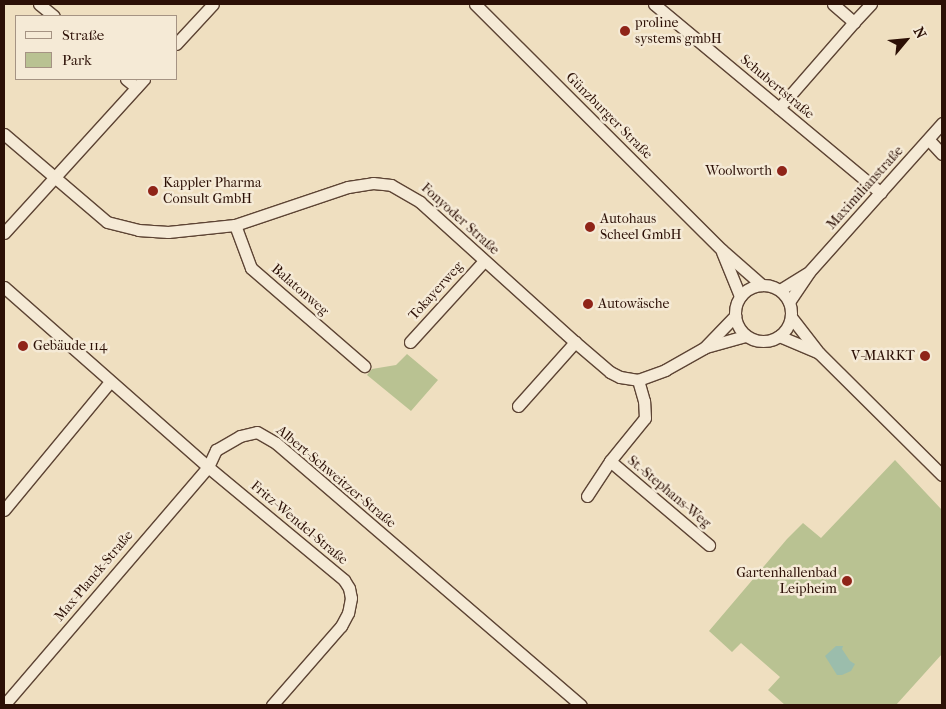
<!DOCTYPE html>
<html>
<head>
<meta charset="utf-8">
<style>
  body { margin:0 }
  #map { position:relative; width:946px; height:709px; overflow:hidden; background:#efdfc0; font-family:"IM FELL French Canon",serif }
  div>[style] { position:absolute }
  .green>* { inset:0; background:#b9c292 }
  .water>* { inset:0; background:#9bbdac }
  .roads { filter:drop-shadow(1px 0 #5d4434) drop-shadow(-1px 0 #5d4434) drop-shadow(0 1px #5d4434) drop-shadow(0 -1px #5d4434) }
  .minor>* { height:11px; margin:-5.5px; padding:0 5.5px; transform-origin:5.5px; border-radius:5.5px; background:#f5ead6 }
  .minor>.ring { margin:-5.5px; padding:0; box-sizing:content-box; background:none; border:11px solid #f5ead6; border-radius:50% }
  .dots>* { width:14px; height:14px; translate:-50% -50%; box-sizing:border-box; border:2px solid #f5ead6; border-radius:50% }
  span { translate:-50% -50%; white-space:nowrap; text-align:center; line-height:1.15; -webkit-text-stroke:5px #f5ead6; paint-order:stroke }
  .poi-label { font-size:14px; color:#2c1006 }
  .left { translate:0 -50%; text-align:left }
  .right { translate:-100% -50%; text-align:right }
  .street-label { font-size:14px; color:#2c1006 }
  .frame { position:absolute; inset:0; border:5px solid #2c1006; pointer-events:none }
  .legend { position:absolute; left:15px; top:15px; width:162px; height:65px; box-sizing:border-box; background:#f5ead6; border:1px solid #a59383; margin:0; padding:6px 9px; list-style:none; font-size:15px; color:#2c1006 }
  .legend li { display:flex; align-items:center; gap:10px; height:25px }
  .legend b { width:25px; border:1px solid #a59383 }
  .north { position:absolute; left:881px; top:15px; width:50px; height:50px; -webkit-text-stroke:4px #f5ead6; paint-order:stroke; rotate:62deg; font-size:14px; font-weight:700; line-height:20px; text-align:center; color:#2c1006 }
  .north::after { content:''; display:block; margin:auto; width:18px; height:22px; background:#2c1006; clip-path:polygon(50% 0,100% 100%,50% 72%,0 100%) }
</style>
</head>
<body>
<div id="map">
  <div class="green">
    <i style="clip-path:polygon(407px 354px,438px 380px,411px 411px,367px 375px,372px 369px,396px 365px)"></i>
    <i style="clip-path:polygon(895px 460px,942px 510px,942px 654px,896px 705px,785px 705px,768px 690px,780px 677px,741px 643px,732px 652px,709px 631px,787px 539px,803px 523px,821px 538px)"></i>
  </div>
  <div class="water">
    <i style="clip-path:polygon(836px 646px,843px 646px,842px 649px,850px 661px,855px 664px,851px 671px,842px 675px,837px 675px,825px 656px)"></i>
  </div>
  <div class="roads">
    <div class="minor">
      <i style="left:39px;top:4px;width:19px;rotate:39deg"></i>
      <i style="left:475px;top:4px;width:349px;rotate:44.9deg"></i>
      <i style="left:722px;top:250px;width:53px;rotate:41.2deg"></i>
      <i style="left:654px;top:4px;width:295px;rotate:39.8deg"></i>
      <i style="left:833px;top:4px;width:28px;rotate:41deg"></i>
      <i style="left:854px;top:22px;width:25px;rotate:-47deg"></i>
      <i style="left:176px;top:44px;width:54px;rotate:-47.2deg"></i>
      <i style="left:126px;top:79px;width:13px;rotate:39deg"></i>
      <i style="left:779px;top:108px;width:114px;rotate:-48.9deg"></i>
      <i style="left:4px;top:134px;width:135px;rotate:40.5deg"></i>
      <i style="left:107px;top:222px;width:32px;rotate:14deg"></i>
      <i style="left:138px;top:230px;width:30px;rotate:4deg"></i>
      <i style="left:168px;top:232px;width:67px;rotate:-6deg"></i>
      <i style="left:235px;top:225px;width:119px;rotate:-18.6deg"></i>
      <i style="left:348px;top:187px;width:25px;rotate:-9deg"></i>
      <i style="left:373px;top:183px;width:18px;rotate:6deg"></i>
      <i style="left:391px;top:185px;width:34px;rotate:30deg"></i>
      <i style="left:420px;top:202px;width:209px;rotate:42.1deg"></i>
      <i style="left:575px;top:342px;width:46px;rotate:40.6deg"></i>
      <i style="left:610px;top:372px;width:11px;rotate:27deg"></i>
      <i style="left:620px;top:377px;width:18px;rotate:9deg"></i>
      <i style="left:638px;top:380px;width:29px;rotate:-20deg"></i>
      <i style="left:665px;top:370px;width:45px;rotate:-29.4deg"></i>
      <i style="left:704px;top:348px;width:45px;rotate:-45.9deg"></i>
      <i style="left:929px;top:140px;width:19px;rotate:47deg"></i>
      <i style="left:235px;top:225px;width:46px;rotate:69.6deg"></i>
      <i style="left:251px;top:268px;width:150px;rotate:40.9deg"></i>
      <i style="left:4px;top:233px;width:208px;rotate:-47.7deg"></i>
      <i style="left:722px;top:252px;width:48px;rotate:67.8deg"></i>
      <i class="ring" style="left:735px;top:285px;width:45px;height:45px"></i>
      <i style="left:4px;top:287px;width:272px;rotate:41.4deg"></i>
      <i style="left:208px;top:467px;width:19px;rotate:-65deg"></i>
      <i style="left:216px;top:450px;width:28px;rotate:-30deg"></i>
      <i style="left:240px;top:436px;width:17px;rotate:-13deg"></i>
      <i style="left:257px;top:432px;width:22px;rotate:30deg"></i>
      <i style="left:276px;top:443px;width:402px;rotate:40.7deg"></i>
      <i style="left:780px;top:290px;width:31px;rotate:-32deg"></i>
      <i style="left:789px;top:302px;width:36px;rotate:-56deg"></i>
      <i style="left:809px;top:272px;width:200px;rotate:-48.2deg"></i>
      <i style="left:791px;top:317px;width:46px;rotate:52.1deg"></i>
      <i style="left:819px;top:353px;width:173px;rotate:44.8deg"></i>
      <i style="left:779px;top:336px;width:41px;rotate:22.8deg"></i>
      <i style="left:410px;top:342px;width:110px;rotate:-47.6deg"></i>
      <i style="left:706px;top:347px;width:41px;rotate:-15.8deg"></i>
      <i style="left:518px;top:406px;width:86px;rotate:-48.3deg"></i>
      <i style="left:610px;top:461px;width:130px;rotate:40.3deg"></i>
      <i style="left:587px;top:496px;width:42px;rotate:-56.7deg"></i>
      <i style="left:610px;top:461px;width:55px;rotate:-50.9deg"></i>
      <i style="left:645px;top:418px;width:17px;rotate:-93deg"></i>
      <i style="left:644px;top:401px;width:22px;rotate:-106deg"></i>
      <i style="left:4px;top:510px;width:166px;rotate:-50.4deg"></i>
      <i style="left:4px;top:705px;width:313px;rotate:-49.4deg"></i>
      <i style="left:208px;top:467px;width:177px;rotate:39.7deg"></i>
      <i style="left:344px;top:580px;width:9px;rotate:58deg"></i>
      <i style="left:349px;top:588px;width:10px;rotate:79deg"></i>
      <i style="left:351px;top:598px;width:15px;rotate:101deg"></i>
      <i style="left:348px;top:613px;width:15px;rotate:118deg"></i>
      <i style="left:341px;top:626px;width:105px;rotate:131.1deg"></i>
    </div>
  </div>
  <div class="dots">
    <i style="left:625px;top:31px;background:#8f2418"></i>
    <i style="left:782px;top:171px;background:#8f2418"></i>
    <i style="left:153px;top:191px;background:#8f2418"></i>
    <i style="left:590px;top:227px;background:#8f2418"></i>
    <i style="left:588px;top:304px;background:#8f2418"></i>
    <i style="left:23px;top:346px;background:#8f2418"></i>
    <i style="left:925px;top:356px;background:#8f2418"></i>
    <i style="left:847px;top:581px;background:#8f2418"></i>
  </div>
  <div class="poi-label">
    <span class="left" style="left:635px;top:31px">proline<br>systems gmbH</span>
    <span class="right" style="left:772px;top:171px">Woolworth</span>
    <span class="left" style="left:163px;top:191px">Kappler Pharma<br>Consult GmbH</span>
    <span class="left" style="left:600px;top:227px">Autohaus<br>Scheel GmbH</span>
    <span class="left" style="left:598px;top:304px">Autowäsche</span>
    <span class="left" style="left:33px;top:346px">Gebäude 114</span>
    <span class="right" style="left:915px;top:356px">V-MARKT</span>
    <span class="right" style="left:837px;top:581px">Gartenhallenbad<br>Leipheim</span>
  </div>
  <div class="street-label">
    <span style="left:777px;top:87px;rotate:40deg">Schubertstraße</span>
    <span style="left:609px;top:116px;rotate:45deg">Günzburger Straße</span>
    <span style="left:865px;top:188px;rotate:-48deg">Maximilianstraße</span>
    <span style="left:460px;top:219px;rotate:42deg">Fonyoder Straße</span>
    <span style="left:300px;top:290px;rotate:41deg">Balatonweg</span>
    <span style="left:436px;top:291px;rotate:-48deg">Tokayerweg</span>
    <span style="left:336px;top:477px;rotate:40deg">Albert-Schweitzer-Straße</span>
    <span style="left:669px;top:492px;rotate:40deg">St.-Stephans-Weg</span>
    <span style="left:299px;top:523px;rotate:40deg">Fritz-Wendel-Straße</span>
    <span style="left:94px;top:576px;rotate:-50deg">Max-Planck-Straße</span>
  </div>
  <div class="frame"></div>
  <ul class="legend">
  <li><b style="height:6px;background:#f5ead6"></b>Straße</li>
  <li><b style="height:14px;background:#b9c292"></b>Park</li>
  </ul>
  <div class="north">N</div>
</div>
</body>
</html>
